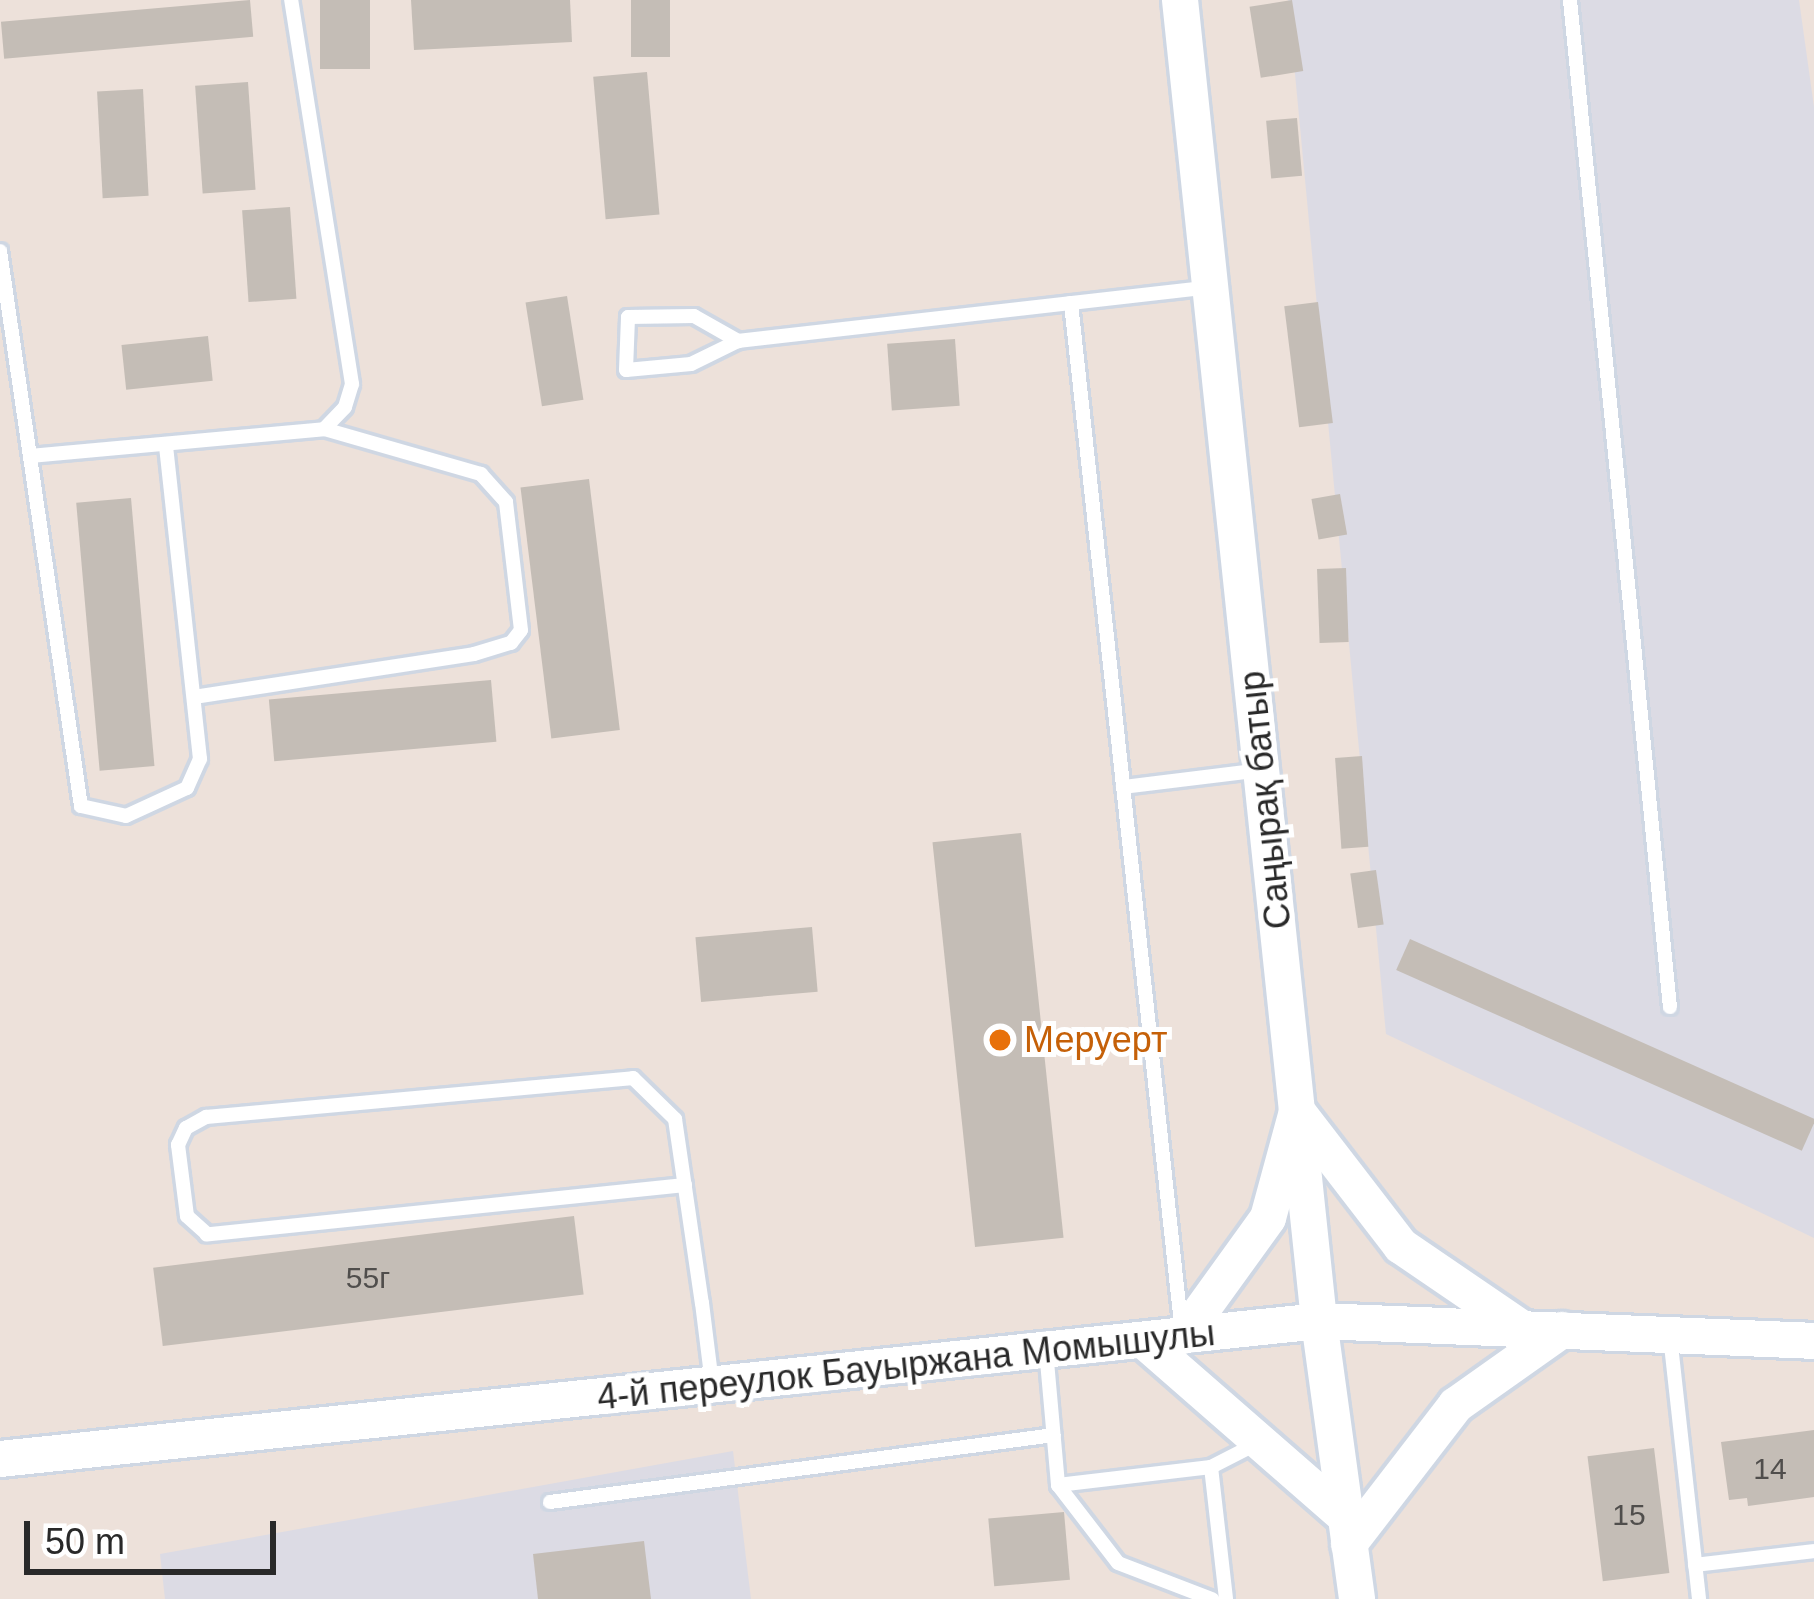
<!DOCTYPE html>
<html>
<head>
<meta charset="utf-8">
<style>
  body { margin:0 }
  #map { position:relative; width:1814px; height:1599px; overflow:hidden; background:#ede1da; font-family:Arial,sans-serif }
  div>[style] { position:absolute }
  .industrial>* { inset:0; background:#dcdbe4 }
  .building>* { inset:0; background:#c4bdb6; transform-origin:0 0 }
  .roads { filter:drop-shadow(3px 0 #cfd7e3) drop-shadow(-3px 0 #cfd7e3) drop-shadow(0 3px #cfd7e3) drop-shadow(0 -3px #cfd7e3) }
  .lane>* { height:14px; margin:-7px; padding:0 7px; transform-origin:7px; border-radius:7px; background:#fff }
  .secondary>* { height:36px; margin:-18px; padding:0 18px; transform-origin:18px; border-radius:18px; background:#fff }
  .dots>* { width:33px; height:33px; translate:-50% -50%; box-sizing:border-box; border:6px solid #fff; border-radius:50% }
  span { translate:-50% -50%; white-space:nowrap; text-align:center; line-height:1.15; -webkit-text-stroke:10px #fff; paint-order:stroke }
  .number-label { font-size:30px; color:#504e4c }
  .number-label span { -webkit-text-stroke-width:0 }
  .street-label { font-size:36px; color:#292929 }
  .food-label { font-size:36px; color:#c56008 }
  .left { translate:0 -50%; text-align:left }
  .scale { position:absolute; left:24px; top:1521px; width:252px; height:54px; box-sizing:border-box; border:6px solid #292929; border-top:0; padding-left:15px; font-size:36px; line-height:42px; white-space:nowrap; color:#292929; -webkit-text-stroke:9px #fff; paint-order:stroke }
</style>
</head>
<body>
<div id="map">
  <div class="industrial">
    <i style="clip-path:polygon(1288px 0,1799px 0,1814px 107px,1814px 1238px,1386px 1034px)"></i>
    <i style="clip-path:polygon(733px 1451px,751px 1599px,165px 1599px,160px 1554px)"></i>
  </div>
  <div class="building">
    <i style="left:250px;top:0;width:37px;height:250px;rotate:85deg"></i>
    <i style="left:320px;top:0;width:50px;height:69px"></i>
    <i style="clip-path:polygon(411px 0,570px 0,572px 42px,414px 50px)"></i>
    <i style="left:631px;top:0;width:39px;height:57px"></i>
    <i style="left:1292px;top:0;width:72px;height:43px;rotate:81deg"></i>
    <i style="left:647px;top:72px;width:143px;height:54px;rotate:85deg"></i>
    <i style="left:248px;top:82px;width:108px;height:53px;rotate:86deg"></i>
    <i style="left:143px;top:89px;width:107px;height:46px;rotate:87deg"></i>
    <i style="left:1297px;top:118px;width:58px;height:31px;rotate:85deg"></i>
    <i style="left:290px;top:207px;width:92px;height:48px;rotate:86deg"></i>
    <i style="left:567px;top:296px;width:105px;height:42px;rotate:81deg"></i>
    <i style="left:1318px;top:302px;width:122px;height:34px;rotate:83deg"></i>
    <i style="left:208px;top:336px;width:45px;height:87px;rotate:84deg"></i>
    <i style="left:955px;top:339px;width:67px;height:68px;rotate:86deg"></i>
    <i style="left:589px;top:479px;width:253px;height:69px;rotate:83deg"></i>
    <i style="left:1340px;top:494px;width:41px;height:29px;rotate:80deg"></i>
    <i style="left:131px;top:498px;width:269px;height:55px;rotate:85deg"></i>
    <i style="left:1346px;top:568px;width:74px;height:29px;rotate:88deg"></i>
    <i style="left:491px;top:680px;width:62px;height:223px;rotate:85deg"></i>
    <i style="left:1362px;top:756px;width:91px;height:27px;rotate:86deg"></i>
    <i style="left:1021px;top:833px;width:407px;height:89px;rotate:84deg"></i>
    <i style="left:1376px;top:870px;width:55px;height:26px;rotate:82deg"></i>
    <i style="left:812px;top:927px;width:65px;height:117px;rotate:85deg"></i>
    <i style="left:1410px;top:939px;width:444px;height:34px;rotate:24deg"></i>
    <i style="left:574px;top:1216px;width:79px;height:424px;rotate:83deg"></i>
    <i style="clip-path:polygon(1814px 1430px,1814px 1497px,1748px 1506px,1747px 1498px,1729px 1500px,1721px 1442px)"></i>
    <i style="left:1654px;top:1448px;width:126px;height:67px;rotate:83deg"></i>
    <i style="left:1064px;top:1512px;width:68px;height:76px;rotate:85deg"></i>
    <i style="clip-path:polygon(644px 1541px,651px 1599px,538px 1599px,533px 1554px)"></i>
  </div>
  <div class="roads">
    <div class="lane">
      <i style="left:1570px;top:0;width:1012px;rotate:84.33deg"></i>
      <i style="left:0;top:251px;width:561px;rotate:81.7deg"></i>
      <i style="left:81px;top:806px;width:46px;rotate:12.5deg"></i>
      <i style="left:126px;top:816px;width:67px;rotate:-24.7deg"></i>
      <i style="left:187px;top:788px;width:32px;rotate:-66deg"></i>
      <i style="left:200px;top:759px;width:314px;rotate:-96.2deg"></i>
      <i style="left:1071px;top:303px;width:1027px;rotate:83.85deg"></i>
      <i style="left:738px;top:341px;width:52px;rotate:153.9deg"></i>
      <i style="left:691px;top:364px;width:65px;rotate:174.7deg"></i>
      <i style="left:626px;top:370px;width:53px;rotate:-87.8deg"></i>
      <i style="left:628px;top:317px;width:66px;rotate:-0.9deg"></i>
      <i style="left:694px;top:316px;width:51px;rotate:29.6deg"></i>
      <i style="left:738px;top:341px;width:471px;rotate:-6.5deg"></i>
      <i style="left:30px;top:456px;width:295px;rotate:-5.2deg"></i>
      <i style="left:324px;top:429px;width:30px;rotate:-46deg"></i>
      <i style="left:345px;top:407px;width:24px;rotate:-73deg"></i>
      <i style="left:352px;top:384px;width:389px;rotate:-99deg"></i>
      <i style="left:194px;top:697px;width:283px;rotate:-8.7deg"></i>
      <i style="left:474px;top:654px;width:39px;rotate:-17deg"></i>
      <i style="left:511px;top:643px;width:16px;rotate:-52deg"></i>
      <i style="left:521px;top:630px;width:129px;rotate:-96.7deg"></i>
      <i style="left:506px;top:502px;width:38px;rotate:-132deg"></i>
      <i style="left:481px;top:474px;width:163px;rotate:-164deg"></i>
      <i style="left:1123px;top:787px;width:139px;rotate:-7deg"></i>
      <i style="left:685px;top:1185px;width:481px;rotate:174.1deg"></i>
      <i style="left:207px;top:1234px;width:27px;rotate:-138deg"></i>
      <i style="left:187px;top:1216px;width:72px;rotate:-97.2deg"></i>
      <i style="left:178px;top:1145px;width:19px;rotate:-65deg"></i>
      <i style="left:186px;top:1128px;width:23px;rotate:-29deg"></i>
      <i style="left:206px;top:1117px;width:429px;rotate:-5.2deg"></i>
      <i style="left:633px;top:1078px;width:59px;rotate:44.3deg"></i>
      <i style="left:675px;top:1119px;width:186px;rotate:81.7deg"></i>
      <i style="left:702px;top:1303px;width:81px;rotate:82.9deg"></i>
      <i style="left:1670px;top:1336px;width:265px;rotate:83.7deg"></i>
      <i style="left:1046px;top:1350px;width:136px;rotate:84.9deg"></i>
      <i style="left:1058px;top:1485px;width:98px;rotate:52.4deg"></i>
      <i style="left:1118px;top:1563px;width:101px;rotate:21deg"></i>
      <i style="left:1211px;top:1467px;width:133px;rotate:83.5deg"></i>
      <i style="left:1058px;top:1485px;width:154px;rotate:-6.7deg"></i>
      <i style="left:1211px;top:1467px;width:51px;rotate:-27.1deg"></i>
      <i style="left:550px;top:1502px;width:508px;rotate:-7.57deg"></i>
      <i style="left:1695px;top:1565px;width:120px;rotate:-6.7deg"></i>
    </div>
    <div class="secondary">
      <i style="left:1180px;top:0;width:1328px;rotate:83.99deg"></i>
      <i style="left:1319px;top:1321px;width:281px;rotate:82.2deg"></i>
      <i style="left:1183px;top:1336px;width:145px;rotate:-54.2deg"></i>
      <i style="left:1268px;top:1218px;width:111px;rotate:-74.8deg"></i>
      <i style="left:1297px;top:1111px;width:170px;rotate:52.4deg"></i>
      <i style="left:1401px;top:1246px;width:145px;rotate:34.3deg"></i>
      <i style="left:1143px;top:1340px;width:269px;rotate:41.1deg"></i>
      <i style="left:0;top:1459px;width:1326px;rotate:-5.97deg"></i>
      <i style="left:1319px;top:1321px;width:495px;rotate:2.3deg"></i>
      <i style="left:1349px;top:1544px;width:175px;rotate:-52.4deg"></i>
      <i style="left:1456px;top:1405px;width:130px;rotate:-35.3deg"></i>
    </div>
  </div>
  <div class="dots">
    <i style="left:1000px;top:1040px;background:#e8710a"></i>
  </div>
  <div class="number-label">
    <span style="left:368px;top:1278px">55г</span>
    <span style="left:1770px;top:1469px">14</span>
    <span style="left:1629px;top:1515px">15</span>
  </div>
  <div class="street-label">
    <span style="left:1265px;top:800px;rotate:-96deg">Саңырақ батыр</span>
    <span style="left:906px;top:1365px;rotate:-6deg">4-й переулок Бауыржана Момышулы</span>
  </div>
  <div class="food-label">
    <span class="left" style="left:1024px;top:1040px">Меруерт</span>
  </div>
  <div class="scale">50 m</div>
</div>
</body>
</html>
